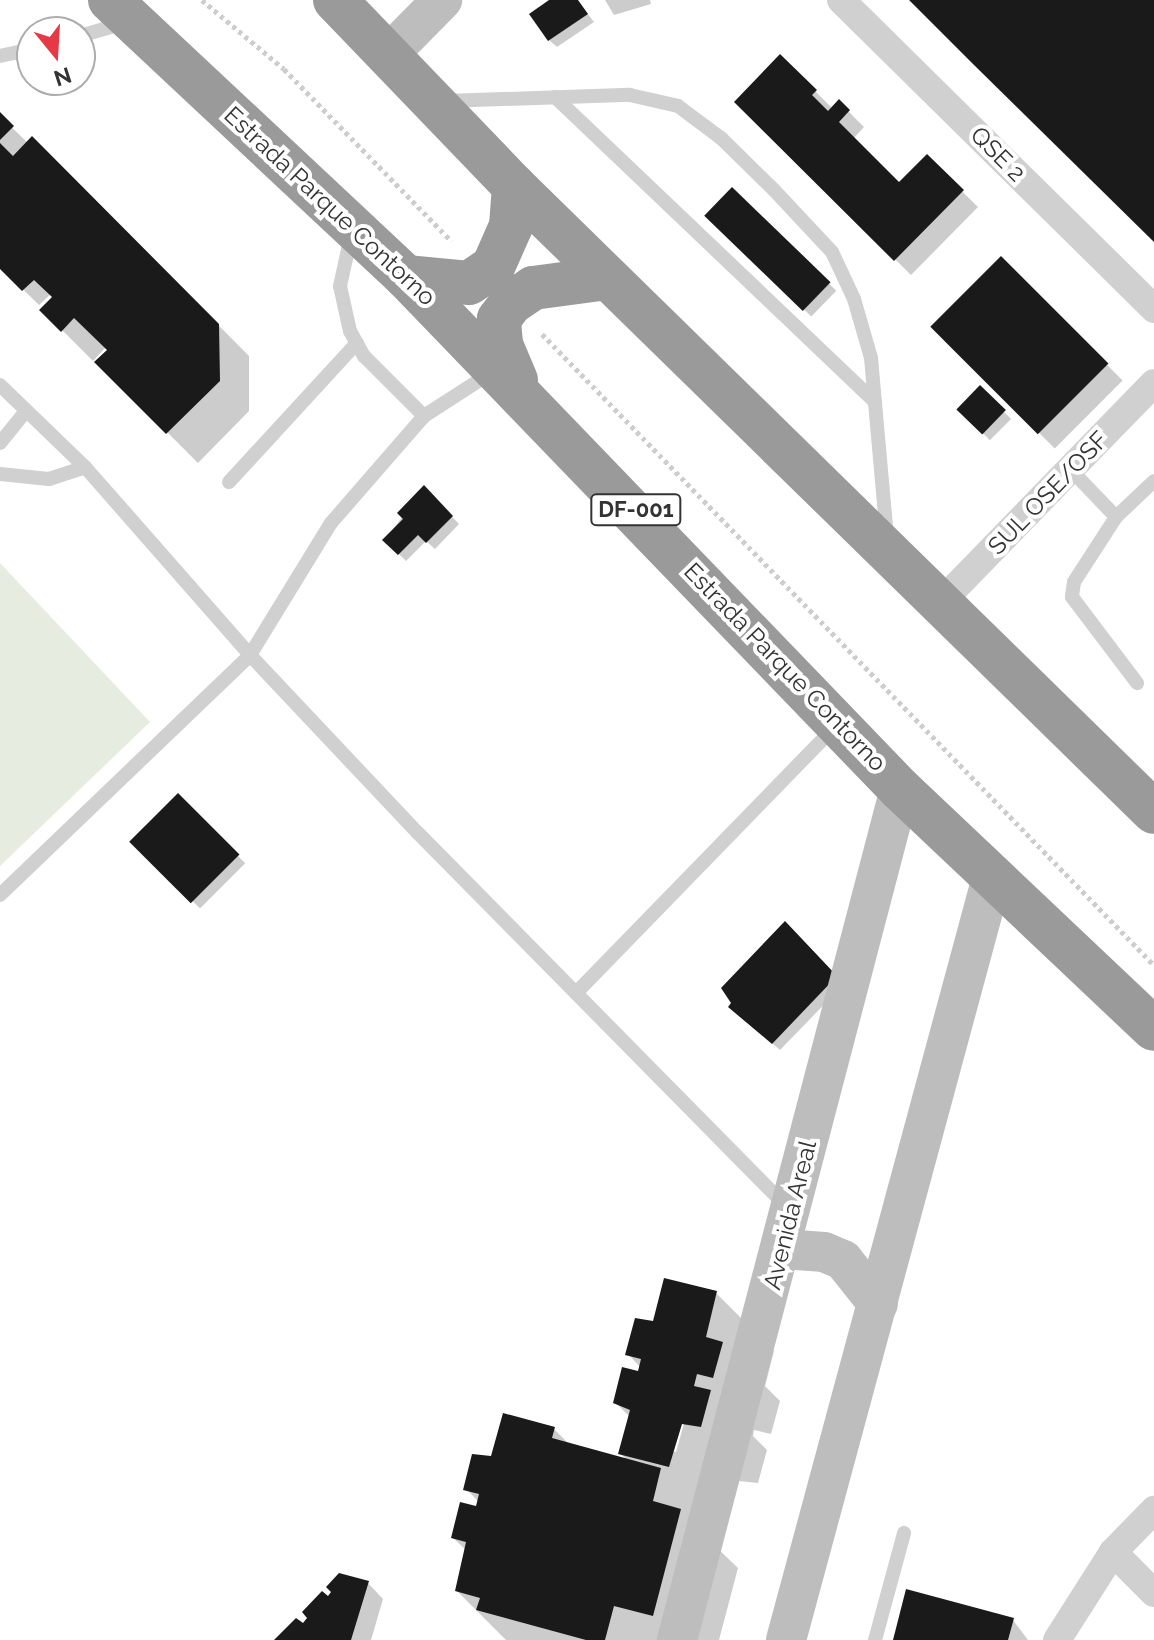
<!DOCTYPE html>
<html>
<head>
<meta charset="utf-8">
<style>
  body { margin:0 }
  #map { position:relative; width:1154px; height:1640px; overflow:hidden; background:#fff; font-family:Raleway,sans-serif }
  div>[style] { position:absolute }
  .green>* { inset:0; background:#e6ecdf }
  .shadow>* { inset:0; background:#0003; transform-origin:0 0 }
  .building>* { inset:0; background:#1a1a1a; transform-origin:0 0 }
  .path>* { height:5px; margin-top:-2.5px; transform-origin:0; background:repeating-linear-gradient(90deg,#cdcdcd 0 4px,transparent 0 8px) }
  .lane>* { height:14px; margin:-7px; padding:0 7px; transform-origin:7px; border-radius:7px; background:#d0d0d0 }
  .street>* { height:28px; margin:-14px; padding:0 14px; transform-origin:14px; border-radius:14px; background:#d0d0d0 }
  .secondary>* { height:40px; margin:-20px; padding:0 20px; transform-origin:20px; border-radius:20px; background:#bdbdbd }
  .highway>* { height:44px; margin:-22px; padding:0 22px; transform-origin:22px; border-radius:22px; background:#9a9a9a }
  span { translate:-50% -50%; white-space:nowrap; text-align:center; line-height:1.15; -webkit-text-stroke:8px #fff; paint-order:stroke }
  .shield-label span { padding:2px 6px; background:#fff; border:2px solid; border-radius:6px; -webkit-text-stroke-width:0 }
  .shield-label { font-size:22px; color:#333; font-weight:700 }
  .street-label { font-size:24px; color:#333 }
  .north { position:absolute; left:16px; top:16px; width:80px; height:80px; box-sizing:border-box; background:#fff; border:2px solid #adadad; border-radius:50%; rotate:162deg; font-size:22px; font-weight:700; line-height:32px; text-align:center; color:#333 }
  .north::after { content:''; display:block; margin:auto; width:28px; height:36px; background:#e63946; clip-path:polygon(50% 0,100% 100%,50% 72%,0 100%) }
</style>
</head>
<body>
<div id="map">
  <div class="green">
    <i style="clip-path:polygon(0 563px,150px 722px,0 866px)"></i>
  </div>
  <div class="shadow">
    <i style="clip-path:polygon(553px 0,577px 0,594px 22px,557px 47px,549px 40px)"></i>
    <i style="clip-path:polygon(605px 0,650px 0,651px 4px,614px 15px)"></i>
    <i style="clip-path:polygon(780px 56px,833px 109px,839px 102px,864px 127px,853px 139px,899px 185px,927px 157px,978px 207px,911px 275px,737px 102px)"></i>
    <i style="clip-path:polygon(0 116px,28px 143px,33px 139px,249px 356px,249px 411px,198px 463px,97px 362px,109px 350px,106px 347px,93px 361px,42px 310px,54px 297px,51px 294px,39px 305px,0 267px)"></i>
    <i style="left:732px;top:190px;width:145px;height:36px;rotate:44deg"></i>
    <i style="left:1001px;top:259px;width:172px;height:96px;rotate:45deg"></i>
    <i style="left:980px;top:388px;width:44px;height:30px;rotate:45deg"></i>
    <i style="clip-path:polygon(424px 488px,459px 524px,435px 549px,426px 541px,406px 561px,385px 540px)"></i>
    <i style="left:178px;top:796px;width:95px;height:64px;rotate:45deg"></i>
    <i style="clip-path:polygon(843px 985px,780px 1050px,738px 1014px,723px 989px)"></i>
    <i style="clip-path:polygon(evenodd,716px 1293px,774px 1351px,765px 1386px,780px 1401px,771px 1434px,754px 1430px,753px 1436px,767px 1450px,758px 1483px,739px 1481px,713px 1544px,738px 1568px,719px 1640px,506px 1640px,457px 1591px,466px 1550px,453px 1538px,479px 1502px,466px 1489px,493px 1459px,554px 1429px,571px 1446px,629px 1462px,620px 1453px,630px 1417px,615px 1402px,641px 1368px,628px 1354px,655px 1324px,716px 1293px,681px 1419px,685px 1420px,676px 1452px,672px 1451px,681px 1419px)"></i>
    <i style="clip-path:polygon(368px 1583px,383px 1599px,371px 1640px,277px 1640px,302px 1626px,328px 1599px)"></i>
    <i style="clip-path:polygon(1013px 1620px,1028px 1640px,895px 1640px)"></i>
  </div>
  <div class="building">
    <i style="clip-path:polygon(549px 0,578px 0,588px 14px,548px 41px,529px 14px)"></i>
    <i style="clip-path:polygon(909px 0,1154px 0,1154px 242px,973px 64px)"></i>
    <i style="clip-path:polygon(780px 54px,817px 90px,812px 95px,828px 111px,839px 99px,850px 110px,839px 122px,899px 182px,927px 154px,964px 190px,894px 261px,734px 102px)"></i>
    <i style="clip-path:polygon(0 112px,14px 126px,0 140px)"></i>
    <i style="clip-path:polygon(32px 136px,219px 324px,220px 381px,166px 434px,94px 362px,107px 350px,74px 318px,61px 332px,39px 310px,52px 297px,34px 280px,22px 291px,0 269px,0 143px,13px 156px)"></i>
    <i style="left:732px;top:187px;width:137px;height:40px;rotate:44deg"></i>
    <i style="left:1001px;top:256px;width:152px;height:100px;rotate:45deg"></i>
    <i style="left:980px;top:385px;width:36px;height:34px;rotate:44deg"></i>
    <i style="clip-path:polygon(424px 485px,453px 516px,426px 543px,418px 535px,398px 555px,382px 540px,403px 519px,397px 513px)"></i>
    <i style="left:178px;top:793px;width:87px;height:69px;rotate:45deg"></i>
    <i style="clip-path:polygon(785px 921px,837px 976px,772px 1044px,728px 1007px,731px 1003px,721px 988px)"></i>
    <i style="clip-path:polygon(664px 1278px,717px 1291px,706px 1337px,723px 1342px,713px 1378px,697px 1374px,694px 1386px,711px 1390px,701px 1427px,682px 1424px,669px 1467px,618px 1454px,630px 1410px,613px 1403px,622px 1367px,638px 1371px,641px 1359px,625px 1355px,635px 1318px,653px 1321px)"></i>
    <i style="clip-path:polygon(503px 1413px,555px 1427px,552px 1438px,661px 1468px,653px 1501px,681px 1509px,653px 1616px,614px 1606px,605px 1640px,586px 1640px,476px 1610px,480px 1598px,455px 1591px,466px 1542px,451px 1538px,460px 1502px,476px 1506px,479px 1494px,463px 1490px,472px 1454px,491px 1456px)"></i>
    <i style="clip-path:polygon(339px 1573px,369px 1581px,351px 1640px,274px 1640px,296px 1618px,303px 1623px,307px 1618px,302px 1612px,322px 1591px,328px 1596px,331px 1592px,326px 1587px)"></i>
    <i style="clip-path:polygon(906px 1589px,1014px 1618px,1008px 1640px,893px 1640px)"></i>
  </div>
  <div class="path">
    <i style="left:202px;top:0;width:107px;rotate:40.1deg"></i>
    <i style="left:284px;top:69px;width:240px;rotate:45.8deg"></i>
    <i style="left:542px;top:334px;width:879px;rotate:45.88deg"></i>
  </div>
  <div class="lane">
    <i style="left:80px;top:36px;width:46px;rotate:-16.5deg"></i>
    <i style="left:0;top:56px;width:33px;rotate:-12deg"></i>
    <i style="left:555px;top:97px;width:442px;rotate:43.6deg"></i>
    <i style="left:445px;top:101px;width:185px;rotate:-1.9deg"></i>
    <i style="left:630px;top:95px;width:49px;rotate:12.9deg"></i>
    <i style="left:678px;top:106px;width:54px;rotate:36.7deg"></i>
    <i style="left:721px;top:138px;width:74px;rotate:44.5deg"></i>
    <i style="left:774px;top:190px;width:85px;rotate:46.9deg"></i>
    <i style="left:832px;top:252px;width:52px;rotate:64.9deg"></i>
    <i style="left:854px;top:299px;width:61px;rotate:73.9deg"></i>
    <i style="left:871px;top:358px;width:180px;rotate:84.9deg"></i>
    <i style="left:351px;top:236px;width:51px;rotate:102.4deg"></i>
    <i style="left:340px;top:286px;width:46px;rotate:77.5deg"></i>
    <i style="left:350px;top:331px;width:29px;rotate:61deg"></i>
    <i style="left:364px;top:356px;width:85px;rotate:45deg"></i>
    <i style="left:0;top:385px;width:118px;rotate:44deg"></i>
    <i style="left:85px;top:467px;width:250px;rotate:48.7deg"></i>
    <i style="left:250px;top:655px;width:245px;rotate:46.7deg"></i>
    <i style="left:418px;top:833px;width:523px;rotate:45.39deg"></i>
    <i style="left:0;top:443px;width:41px;rotate:-50.9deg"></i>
    <i style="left:1071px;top:470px;width:65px;rotate:46.2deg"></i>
    <i style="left:1116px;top:517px;width:77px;rotate:122.9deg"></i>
    <i style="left:1074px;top:582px;width:15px;rotate:98deg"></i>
    <i style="left:1072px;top:597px;width:108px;rotate:52.9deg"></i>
    <i style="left:0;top:474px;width:49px;rotate:5.8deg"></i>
    <i style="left:49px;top:479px;width:38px;rotate:-18deg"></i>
    <i style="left:229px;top:482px;width:189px;rotate:-47.4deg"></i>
    <i style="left:1116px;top:517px;width:52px;rotate:-43.5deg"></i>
    <i style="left:0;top:895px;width:347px;rotate:-43.8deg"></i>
    <i style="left:250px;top:655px;width:155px;rotate:-58.5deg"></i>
    <i style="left:331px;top:523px;width:142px;rotate:-49deg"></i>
    <i style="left:424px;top:416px;width:81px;rotate:-32.9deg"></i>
    <i style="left:576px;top:993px;width:371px;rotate:-45.8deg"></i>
    <i style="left:875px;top:1640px;width:111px;rotate:-74.8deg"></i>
  </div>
  <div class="street">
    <i style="left:841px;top:0;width:440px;rotate:44.6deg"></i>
    <i style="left:941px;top:602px;width:305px;rotate:-45.8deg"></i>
    <i style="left:1113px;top:1552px;width:58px;rotate:45deg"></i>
    <i style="left:1057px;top:1640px;width:104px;rotate:-57.5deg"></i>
    <i style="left:1113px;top:1552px;width:59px;rotate:-45.7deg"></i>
  </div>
  <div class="secondary">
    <i style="left:389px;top:54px;width:76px;rotate:-45.5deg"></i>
    <i style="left:783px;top:1249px;width:41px;rotate:4.2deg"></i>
    <i style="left:824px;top:1252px;width:21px;rotate:23deg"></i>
    <i style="left:843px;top:1260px;width:56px;rotate:51.5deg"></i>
    <i style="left:677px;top:1640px;width:880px;rotate:-75.32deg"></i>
    <i style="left:786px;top:1640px;width:793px;rotate:-74.88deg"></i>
  </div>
  <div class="highway">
    <i style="left:110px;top:0;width:405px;rotate:43.1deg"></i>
    <i style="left:406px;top:277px;width:711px;rotate:46.03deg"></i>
    <i style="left:900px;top:789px;width:349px;rotate:43.4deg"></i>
    <i style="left:335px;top:0;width:258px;rotate:46.1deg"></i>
    <i style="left:514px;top:186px;width:895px;rotate:44.37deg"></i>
    <i style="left:406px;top:277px;width:63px;rotate:5.4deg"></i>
    <i style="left:469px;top:283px;width:29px;rotate:-34deg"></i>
    <i style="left:493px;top:267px;width:45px;rotate:-66.3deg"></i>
    <i style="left:511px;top:226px;width:40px;rotate:-85.7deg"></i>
    <i style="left:516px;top:380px;width:39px;rotate:-113deg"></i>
    <i style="left:501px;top:344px;width:25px;rotate:-95deg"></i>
    <i style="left:499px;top:319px;width:20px;rotate:-53deg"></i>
    <i style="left:511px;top:303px;width:27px;rotate:-34deg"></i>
    <i style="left:533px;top:288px;width:75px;rotate:-7.7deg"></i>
  </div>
  <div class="shield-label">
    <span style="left:636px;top:510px">DF-001</span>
  </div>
  <div class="street-label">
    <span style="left:998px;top:154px;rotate:45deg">QSE 2</span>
    <span style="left:330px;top:206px;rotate:43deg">Estrada Parque Contorno</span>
    <span style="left:1048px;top:493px;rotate:-46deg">SUL OSE/OSF</span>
    <span style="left:785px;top:667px;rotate:46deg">Estrada Parque Contorno</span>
    <span style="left:790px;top:1215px;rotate:-76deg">Avenida Areal</span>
  </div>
  <div class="north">N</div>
</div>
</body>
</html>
